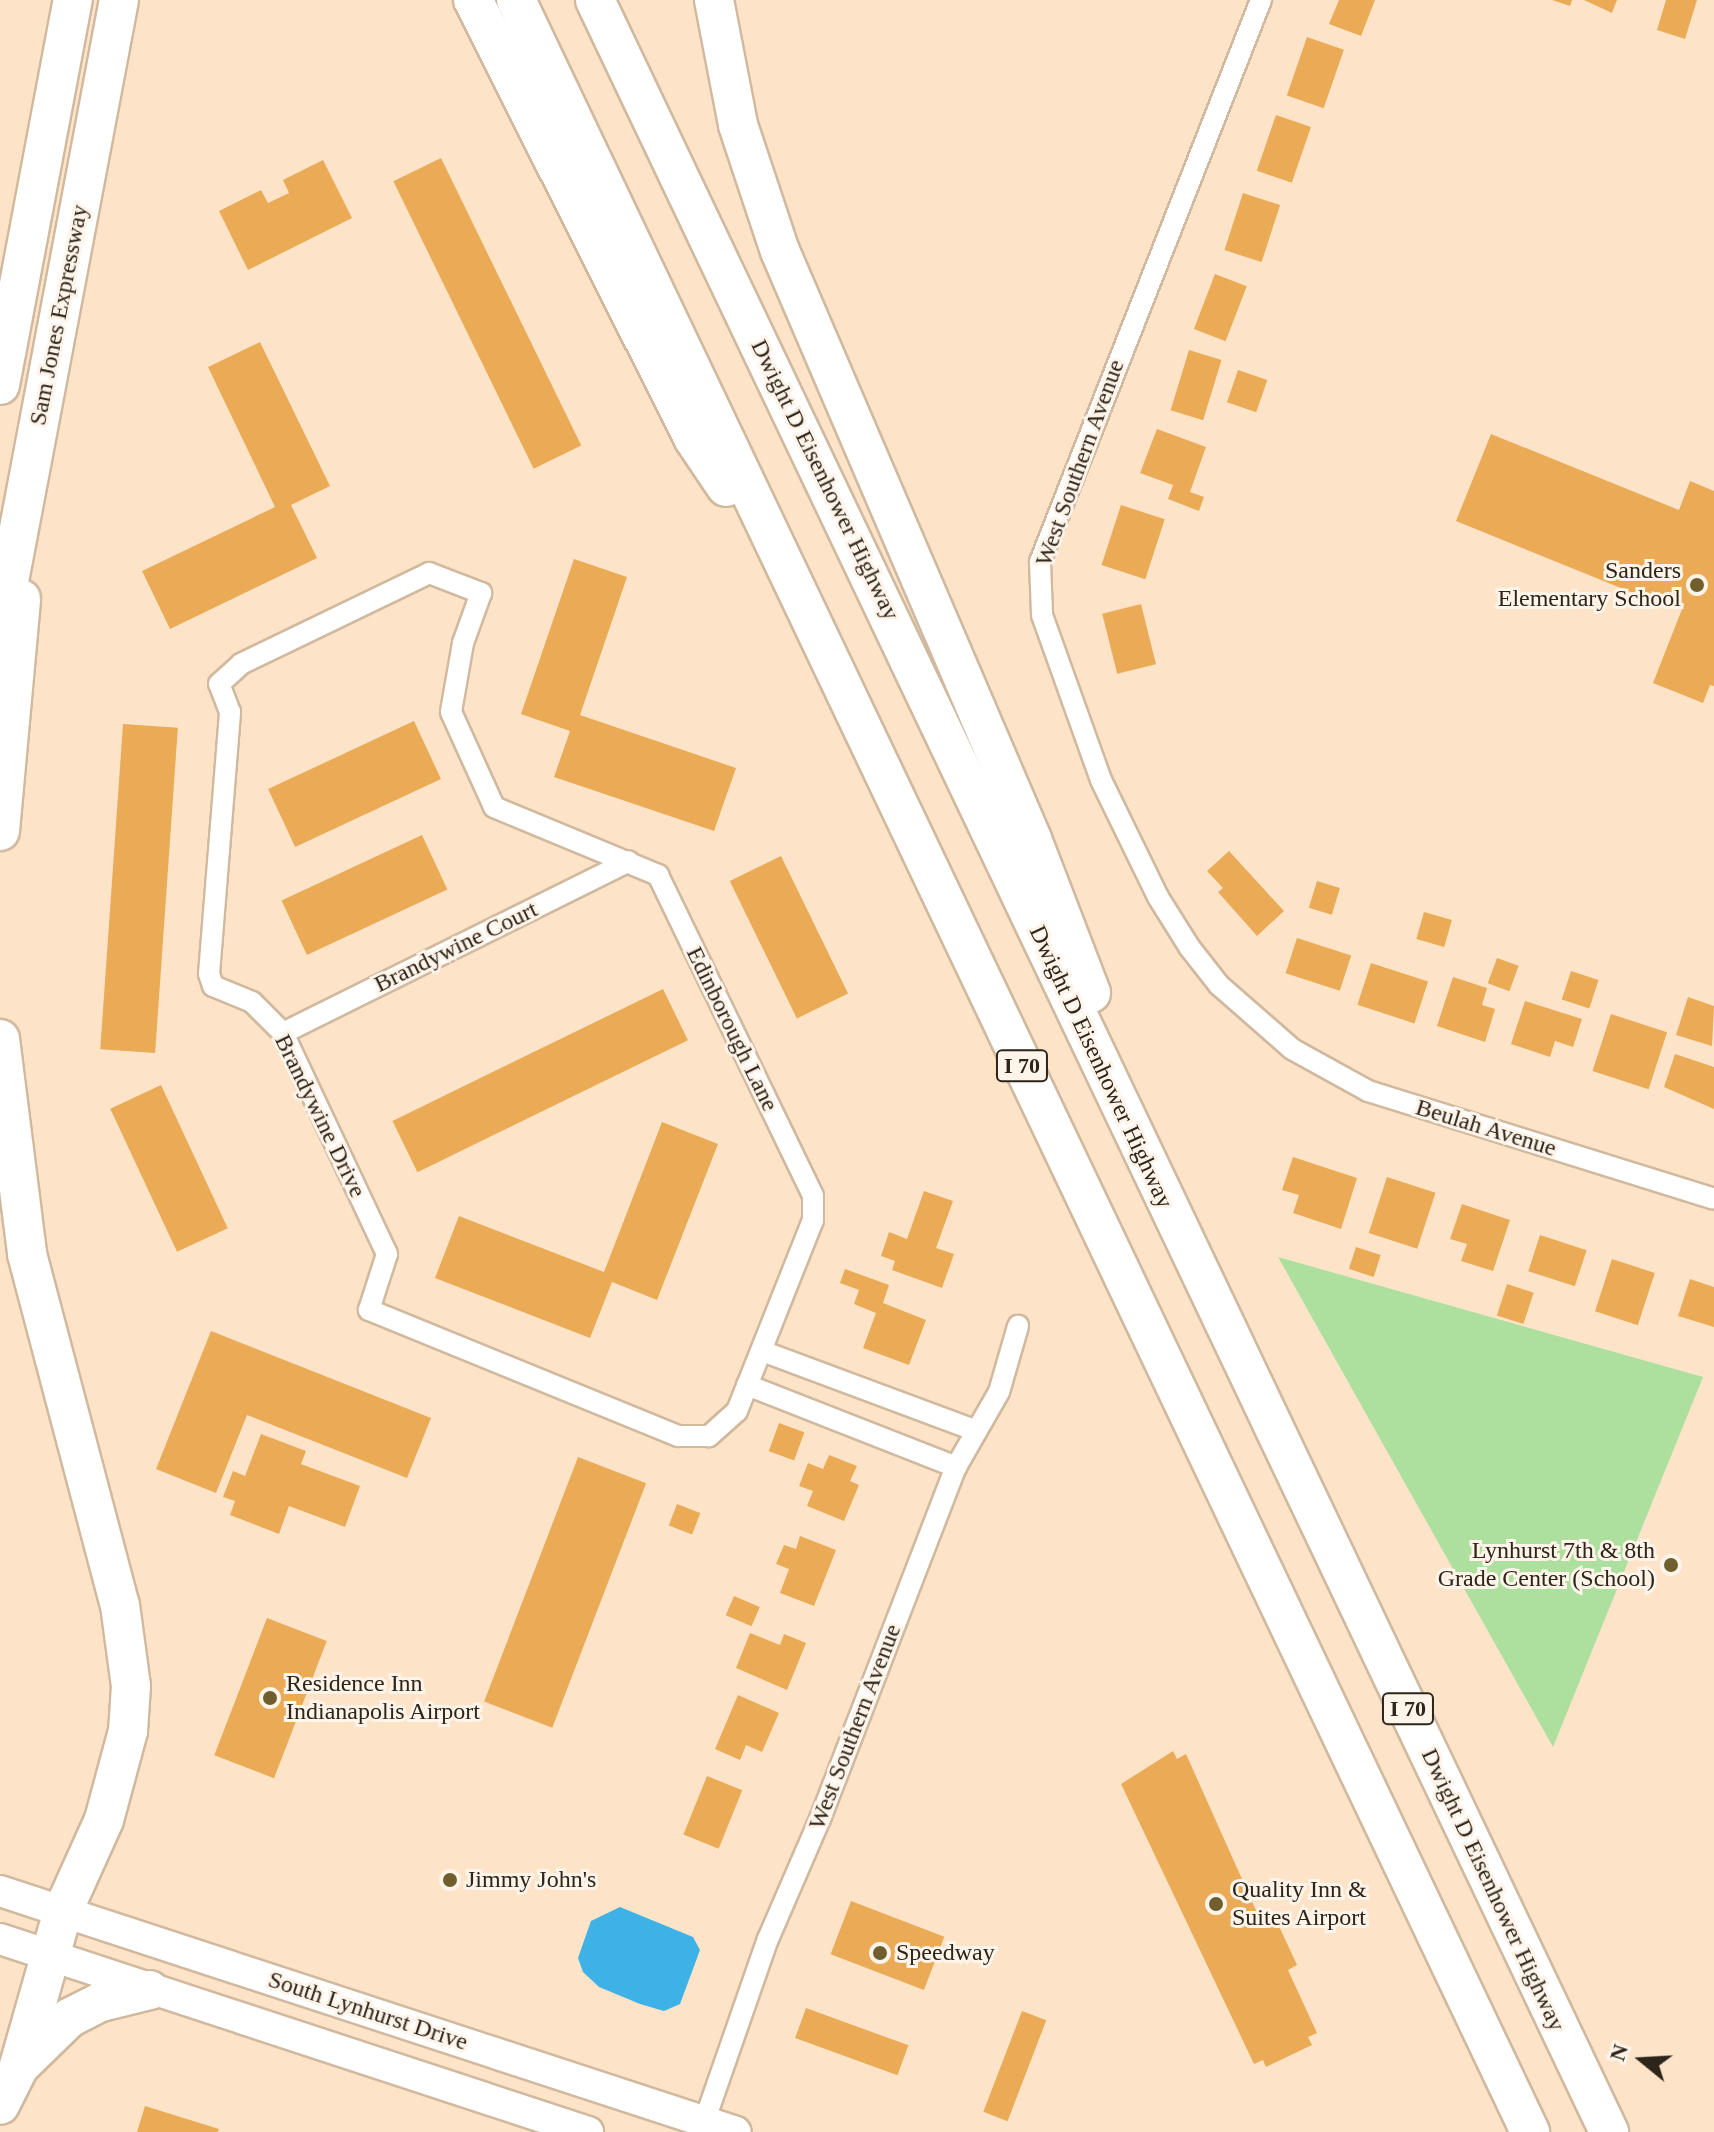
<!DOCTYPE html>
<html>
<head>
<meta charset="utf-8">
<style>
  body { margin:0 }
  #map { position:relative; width:1714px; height:2132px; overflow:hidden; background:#fde4c8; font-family:"Times New Roman",serif }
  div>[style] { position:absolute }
  .green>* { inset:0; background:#addf9e }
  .water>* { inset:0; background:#3eb2e6 }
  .building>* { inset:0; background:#ebab56; transform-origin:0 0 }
  .roads { filter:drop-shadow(2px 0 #d0b99e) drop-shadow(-2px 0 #d0b99e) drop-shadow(0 2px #d0b99e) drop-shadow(0 -2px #d0b99e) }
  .street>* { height:20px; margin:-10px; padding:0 10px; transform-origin:10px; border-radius:10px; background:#fff }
  .secondary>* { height:30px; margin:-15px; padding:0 15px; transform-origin:15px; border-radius:15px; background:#fff }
  .highway>* { height:38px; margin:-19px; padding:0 19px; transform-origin:19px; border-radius:19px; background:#fff }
  .dots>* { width:22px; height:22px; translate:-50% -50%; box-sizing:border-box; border:4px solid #fef4e9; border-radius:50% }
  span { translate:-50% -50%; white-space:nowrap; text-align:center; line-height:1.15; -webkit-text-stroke:6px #fef4e9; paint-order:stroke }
  .shield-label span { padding:2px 6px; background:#fef4e9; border:2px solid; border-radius:6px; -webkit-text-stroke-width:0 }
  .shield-label { font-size:22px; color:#2d241a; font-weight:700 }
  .street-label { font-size:24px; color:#2d241a }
  .poi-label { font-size:24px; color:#2d241a }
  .right { translate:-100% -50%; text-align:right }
  .left { translate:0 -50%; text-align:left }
  .north { position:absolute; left:1602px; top:2020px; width:80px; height:80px; -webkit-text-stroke:6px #fef4e9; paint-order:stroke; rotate:288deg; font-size:22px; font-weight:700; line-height:32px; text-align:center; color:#2d241a }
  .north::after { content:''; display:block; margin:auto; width:28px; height:36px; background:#2d241a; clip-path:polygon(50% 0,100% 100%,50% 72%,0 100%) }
</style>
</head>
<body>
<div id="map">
  <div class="green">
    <i style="clip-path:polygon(1278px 1257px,1703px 1377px,1553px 1747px)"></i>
  </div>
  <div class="water">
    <i style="clip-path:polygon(620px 1907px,693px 1937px,700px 1950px,680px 2004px,664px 2011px,640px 2004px,599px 1987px,583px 1972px,578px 1958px,591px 1921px)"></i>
  </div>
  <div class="building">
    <i style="clip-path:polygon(1339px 0,1375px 0,1361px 36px,1329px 24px)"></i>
    <i style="clip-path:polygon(1552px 0,1572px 0,1570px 6px)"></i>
    <i style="clip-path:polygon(1584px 0,1617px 0,1612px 13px)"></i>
    <i style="clip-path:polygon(1666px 0,1697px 0,1685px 39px,1657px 30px)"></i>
    <i style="left:1307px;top:37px;width:39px;height:62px;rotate:19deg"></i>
    <i style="left:1276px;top:115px;width:37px;height:59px;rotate:19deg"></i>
    <i style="left:441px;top:158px;width:320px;height:53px;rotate:64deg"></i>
    <i style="clip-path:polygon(323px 160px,352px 218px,248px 270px,219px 211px,261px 190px,268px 203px,289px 193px,283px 180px)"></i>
    <i style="left:1243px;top:193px;width:39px;height:60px;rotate:18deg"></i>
    <i style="left:1215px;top:274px;width:34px;height:59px;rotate:21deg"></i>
    <i style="clip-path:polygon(260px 342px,330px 486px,291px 505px,317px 558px,170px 629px,142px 571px,275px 507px,208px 367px)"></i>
    <i style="left:1189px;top:350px;width:34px;height:63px;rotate:17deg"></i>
    <i style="left:1238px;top:370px;width:31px;height:34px;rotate:19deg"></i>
    <i style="clip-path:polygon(1157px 429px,1206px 447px,1190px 492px,1204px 497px,1199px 511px,1168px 499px,1173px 485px,1140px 473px)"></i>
    <i style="clip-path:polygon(1491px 434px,1679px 510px,1690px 481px,1714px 491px,1714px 686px,1710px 685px,1703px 703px,1653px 683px,1684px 604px,1652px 591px,1648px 599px,1456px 521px)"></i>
    <i style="left:1121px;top:505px;width:46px;height:63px;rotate:18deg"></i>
    <i style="clip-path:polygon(574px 559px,627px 577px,580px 715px,736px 768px,714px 831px,554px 777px,570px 731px,521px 714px)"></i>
    <i style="left:1141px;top:604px;width:62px;height:40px;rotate:76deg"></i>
    <i style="left:414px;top:721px;width:64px;height:161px;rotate:65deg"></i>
    <i style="left:123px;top:724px;width:55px;height:326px;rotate:4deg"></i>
    <i style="left:422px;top:835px;width:60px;height:155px;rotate:65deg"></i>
    <i style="clip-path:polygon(1229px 851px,1284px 911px,1257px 936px,1218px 892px,1223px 888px,1207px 871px)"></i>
    <i style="left:781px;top:856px;width:153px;height:57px;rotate:64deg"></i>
    <i style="left:1317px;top:881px;width:24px;height:28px;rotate:17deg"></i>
    <i style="left:1424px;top:912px;width:29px;height:28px;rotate:16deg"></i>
    <i style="left:1297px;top:938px;width:57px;height:37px;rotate:18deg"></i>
    <i style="left:1497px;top:958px;width:23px;height:27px;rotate:20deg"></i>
    <i style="left:1371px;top:963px;width:60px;height:44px;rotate:18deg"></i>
    <i style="left:1571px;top:971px;width:29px;height:30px;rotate:18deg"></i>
    <i style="clip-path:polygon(1453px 977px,1487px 988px,1482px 1005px,1495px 1009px,1485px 1042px,1437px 1026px)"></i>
    <i style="left:663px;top:989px;width:57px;height:301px;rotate:64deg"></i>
    <i style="clip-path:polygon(1688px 997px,1714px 1006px,1712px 1046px,1676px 1035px)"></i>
    <i style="clip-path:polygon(1525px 1001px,1582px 1019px,1573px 1047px,1555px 1041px,1550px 1057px,1511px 1044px)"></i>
    <i style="left:1611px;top:1014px;width:59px;height:60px;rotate:18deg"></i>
    <i style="clip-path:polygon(1675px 1054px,1714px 1067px,1714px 1109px,1664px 1087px)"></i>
    <i style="left:161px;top:1085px;width:158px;height:56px;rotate:65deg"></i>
    <i style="clip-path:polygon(662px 1122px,718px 1144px,657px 1300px,612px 1282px,590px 1338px,435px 1278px,459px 1216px,604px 1272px)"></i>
    <i style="clip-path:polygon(1293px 1157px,1357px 1178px,1341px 1229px,1293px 1213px,1299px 1195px,1282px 1190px)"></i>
    <i style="left:1387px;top:1177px;width:51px;height:59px;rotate:18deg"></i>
    <i style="clip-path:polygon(924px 1191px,953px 1201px,936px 1248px,954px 1254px,942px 1288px,892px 1270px,895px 1261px,881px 1256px,889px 1232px,907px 1239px)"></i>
    <i style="clip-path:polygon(1462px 1204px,1510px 1220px,1493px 1271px,1461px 1261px,1467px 1244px,1450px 1239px)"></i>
    <i style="left:1540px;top:1235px;width:49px;height:38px;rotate:18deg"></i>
    <i style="left:1356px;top:1247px;width:26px;height:23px;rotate:18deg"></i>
    <i style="left:1612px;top:1259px;width:45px;height:55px;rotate:18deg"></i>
    <i style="clip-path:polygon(845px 1269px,889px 1285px,883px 1303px,926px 1320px,909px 1365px,863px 1348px,876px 1313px,854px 1304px,859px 1290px,840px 1283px)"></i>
    <i style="clip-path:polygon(1690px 1279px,1714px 1287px,1714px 1327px,1678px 1316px)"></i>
    <i style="left:1507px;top:1284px;width:28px;height:33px;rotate:18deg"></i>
    <i style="clip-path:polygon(211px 1331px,431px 1418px,407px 1478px,247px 1415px,216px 1493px,156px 1469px)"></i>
    <i style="left:779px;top:1423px;width:27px;height:30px;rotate:20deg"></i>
    <i style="clip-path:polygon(261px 1434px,306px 1451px,301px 1464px,360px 1486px,345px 1527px,289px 1506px,279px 1534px,230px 1515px,235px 1501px,223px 1497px,233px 1471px,245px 1476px)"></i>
    <i style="clip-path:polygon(829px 1455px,857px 1466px,850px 1481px,859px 1485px,844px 1521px,807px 1506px,813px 1491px,799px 1486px,808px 1463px,823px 1469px)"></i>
    <i style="left:578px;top:1457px;width:73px;height:262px;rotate:21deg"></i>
    <i style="left:677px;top:1504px;width:25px;height:23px;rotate:21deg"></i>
    <i style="clip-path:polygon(800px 1536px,836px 1550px,814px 1606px,780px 1593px,789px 1569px,776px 1564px,784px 1545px,796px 1549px)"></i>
    <i style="left:734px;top:1596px;width:28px;height:21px;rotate:23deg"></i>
    <i style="left:267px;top:1618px;width:64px;height:147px;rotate:21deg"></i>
    <i style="clip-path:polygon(750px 1633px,780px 1645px,784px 1634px,806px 1643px,787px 1690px,736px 1668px)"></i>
    <i style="clip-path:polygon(738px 1695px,779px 1713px,762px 1752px,746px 1745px,740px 1760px,715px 1749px)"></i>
    <i style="clip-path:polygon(1173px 1751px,1177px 1759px,1186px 1754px,1259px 1917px,1272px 1911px,1297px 1965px,1288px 1970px,1317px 2033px,1308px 2037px,1312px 2045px,1266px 2067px,1263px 2060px,1254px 2064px,1121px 1784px)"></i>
    <i style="left:707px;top:1776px;width:38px;height:63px;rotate:22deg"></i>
    <i style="left:851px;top:1901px;width:100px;height:57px;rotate:21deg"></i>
    <i style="left:806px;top:2008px;width:109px;height:32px;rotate:20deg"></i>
    <i style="left:1022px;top:2011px;width:26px;height:108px;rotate:21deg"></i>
    <i style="clip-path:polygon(145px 2106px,219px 2129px,218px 2132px,137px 2132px)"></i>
  </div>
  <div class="roads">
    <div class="street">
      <i style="left:1261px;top:0;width:604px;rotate:111.47deg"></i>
      <i style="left:1040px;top:562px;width:53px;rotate:87.8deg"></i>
      <i style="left:1042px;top:615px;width:175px;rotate:70.3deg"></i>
      <i style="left:1101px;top:780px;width:130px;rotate:64deg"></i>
      <i style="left:1158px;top:897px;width:60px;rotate:57.9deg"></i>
      <i style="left:1190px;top:948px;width:47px;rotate:51.9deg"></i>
      <i style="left:1219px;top:985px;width:97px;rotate:41.2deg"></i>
      <i style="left:1292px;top:1049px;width:87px;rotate:28.9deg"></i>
      <i style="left:1368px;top:1091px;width:362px;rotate:17.3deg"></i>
      <i style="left:429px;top:573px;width:56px;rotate:21deg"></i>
      <i style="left:481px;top:593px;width:53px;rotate:109.8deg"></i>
      <i style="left:463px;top:643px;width:70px;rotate:99.9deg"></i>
      <i style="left:451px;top:712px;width:104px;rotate:65.6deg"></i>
      <i style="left:494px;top:807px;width:178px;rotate:22.5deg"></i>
      <i style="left:658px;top:875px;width:356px;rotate:64.2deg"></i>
      <i style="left:813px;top:1196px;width:24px;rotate:90deg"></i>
      <i style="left:813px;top:1220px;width:206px;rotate:111.7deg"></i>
      <i style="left:737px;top:1411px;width:38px;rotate:138deg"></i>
      <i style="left:709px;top:1436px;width:31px;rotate:180deg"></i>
      <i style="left:678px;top:1436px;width:334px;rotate:-157.8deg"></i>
      <i style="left:369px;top:1310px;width:59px;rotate:-72.2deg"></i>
      <i style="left:387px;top:1254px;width:244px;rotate:-115.2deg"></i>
      <i style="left:283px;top:1033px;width:44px;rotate:-135deg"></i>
      <i style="left:252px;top:1002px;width:42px;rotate:-157.7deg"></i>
      <i style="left:213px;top:986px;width:13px;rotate:-108deg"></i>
      <i style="left:209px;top:974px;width:263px;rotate:-85.4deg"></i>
      <i style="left:230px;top:712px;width:30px;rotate:-111deg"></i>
      <i style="left:219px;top:684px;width:30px;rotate:-42deg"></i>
      <i style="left:241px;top:664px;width:209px;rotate:-25.8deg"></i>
      <i style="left:283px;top:1033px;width:386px;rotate:-26.4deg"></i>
      <i style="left:762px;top:1351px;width:226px;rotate:20.4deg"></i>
      <i style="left:747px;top:1385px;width:225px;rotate:21.4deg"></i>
      <i style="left:701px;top:2131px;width:203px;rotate:-70.8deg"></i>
      <i style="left:768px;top:1939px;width:131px;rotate:-66.6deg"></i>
      <i style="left:820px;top:1819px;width:377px;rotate:-68.9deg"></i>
      <i style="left:956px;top:1467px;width:86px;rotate:-60.2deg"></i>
      <i style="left:999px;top:1392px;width:69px;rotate:-73.9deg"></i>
    </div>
    <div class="secondary">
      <i style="left:0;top:1891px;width:774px;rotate:18.13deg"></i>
      <i style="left:0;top:1939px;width:619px;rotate:18.17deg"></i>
    </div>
    <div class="highway">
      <i style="left:473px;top:0;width:490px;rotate:63.3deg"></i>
      <i style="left:693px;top:438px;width:59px;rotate:56deg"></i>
      <i style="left:516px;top:0;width:2361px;rotate:64.56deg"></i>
      <i style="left:595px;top:0;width:2361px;rotate:64.56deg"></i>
      <i style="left:714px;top:0;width:127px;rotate:79.1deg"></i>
      <i style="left:738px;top:125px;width:133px;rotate:71.6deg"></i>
      <i style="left:780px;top:251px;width:640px;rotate:66.8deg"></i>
      <i style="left:1032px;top:839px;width:165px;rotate:69deg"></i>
      <i style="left:0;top:385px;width:392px;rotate:-79.3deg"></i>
      <i style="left:0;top:629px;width:640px;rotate:-79.29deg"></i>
      <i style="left:0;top:831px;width:233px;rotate:-84.8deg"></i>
      <i style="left:0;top:1039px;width:217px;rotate:82.8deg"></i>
      <i style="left:27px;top:1254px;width:363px;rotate:75.2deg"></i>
      <i style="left:120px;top:1605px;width:82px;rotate:82.3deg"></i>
      <i style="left:131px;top:1686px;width:45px;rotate:93.8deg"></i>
      <i style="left:128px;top:1731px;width:92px;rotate:105.1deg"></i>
      <i style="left:104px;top:1820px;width:100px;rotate:114.3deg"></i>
      <i style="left:63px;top:1911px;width:164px;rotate:105.9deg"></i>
      <i style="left:18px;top:2069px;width:40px;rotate:116.6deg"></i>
      <i style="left:22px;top:2064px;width:66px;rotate:-44.4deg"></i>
      <i style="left:69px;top:2018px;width:36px;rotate:-27deg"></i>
      <i style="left:101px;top:2002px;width:50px;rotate:-13.8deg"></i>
    </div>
  </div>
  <div class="dots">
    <i style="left:1697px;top:585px;background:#715e2d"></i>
    <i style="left:1671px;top:1565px;background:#715e2d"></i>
    <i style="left:270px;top:1698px;background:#715e2d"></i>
    <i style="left:450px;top:1880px;background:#715e2d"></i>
    <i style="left:1216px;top:1904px;background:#715e2d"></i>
    <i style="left:880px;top:1953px;background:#715e2d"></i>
  </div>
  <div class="shield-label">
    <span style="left:1022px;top:1066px">I 70</span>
    <span style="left:1408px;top:1709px">I 70</span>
  </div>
  <div class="street-label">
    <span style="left:59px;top:315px;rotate:-79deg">Sam Jones Expressway</span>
    <span style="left:1080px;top:463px;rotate:-70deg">West Southern Avenue</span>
    <span style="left:825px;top:480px;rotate:64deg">Dwight D Eisenhower Highway</span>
    <span style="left:456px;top:947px;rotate:-26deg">Brandywine Court</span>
    <span style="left:732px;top:1029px;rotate:64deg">Edinborough Lane</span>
    <span style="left:1101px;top:1067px;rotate:65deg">Dwight D Eisenhower Highway</span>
    <span style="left:320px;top:1116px;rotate:64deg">Brandywine Drive</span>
    <span style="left:1486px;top:1128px;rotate:17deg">Beulah Avenue</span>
    <span style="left:855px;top:1727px;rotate:-69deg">West Southern Avenue</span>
    <span style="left:1493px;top:1890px;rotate:65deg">Dwight D Eisenhower Highway</span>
    <span style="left:368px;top:2011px;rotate:18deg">South Lynhurst Drive</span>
  </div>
  <div class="poi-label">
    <span class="right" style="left:1681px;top:585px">Sanders<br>Elementary School</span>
    <span class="right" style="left:1655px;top:1565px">Lynhurst 7th &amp; 8th<br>Grade Center (School)</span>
    <span class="left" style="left:286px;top:1698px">Residence Inn<br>Indianapolis Airport</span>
    <span class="left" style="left:466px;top:1880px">Jimmy John's</span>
    <span class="left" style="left:1232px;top:1904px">Quality Inn &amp;<br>Suites Airport</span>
    <span class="left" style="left:896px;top:1953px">Speedway</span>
  </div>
  <div class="north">N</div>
</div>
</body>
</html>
